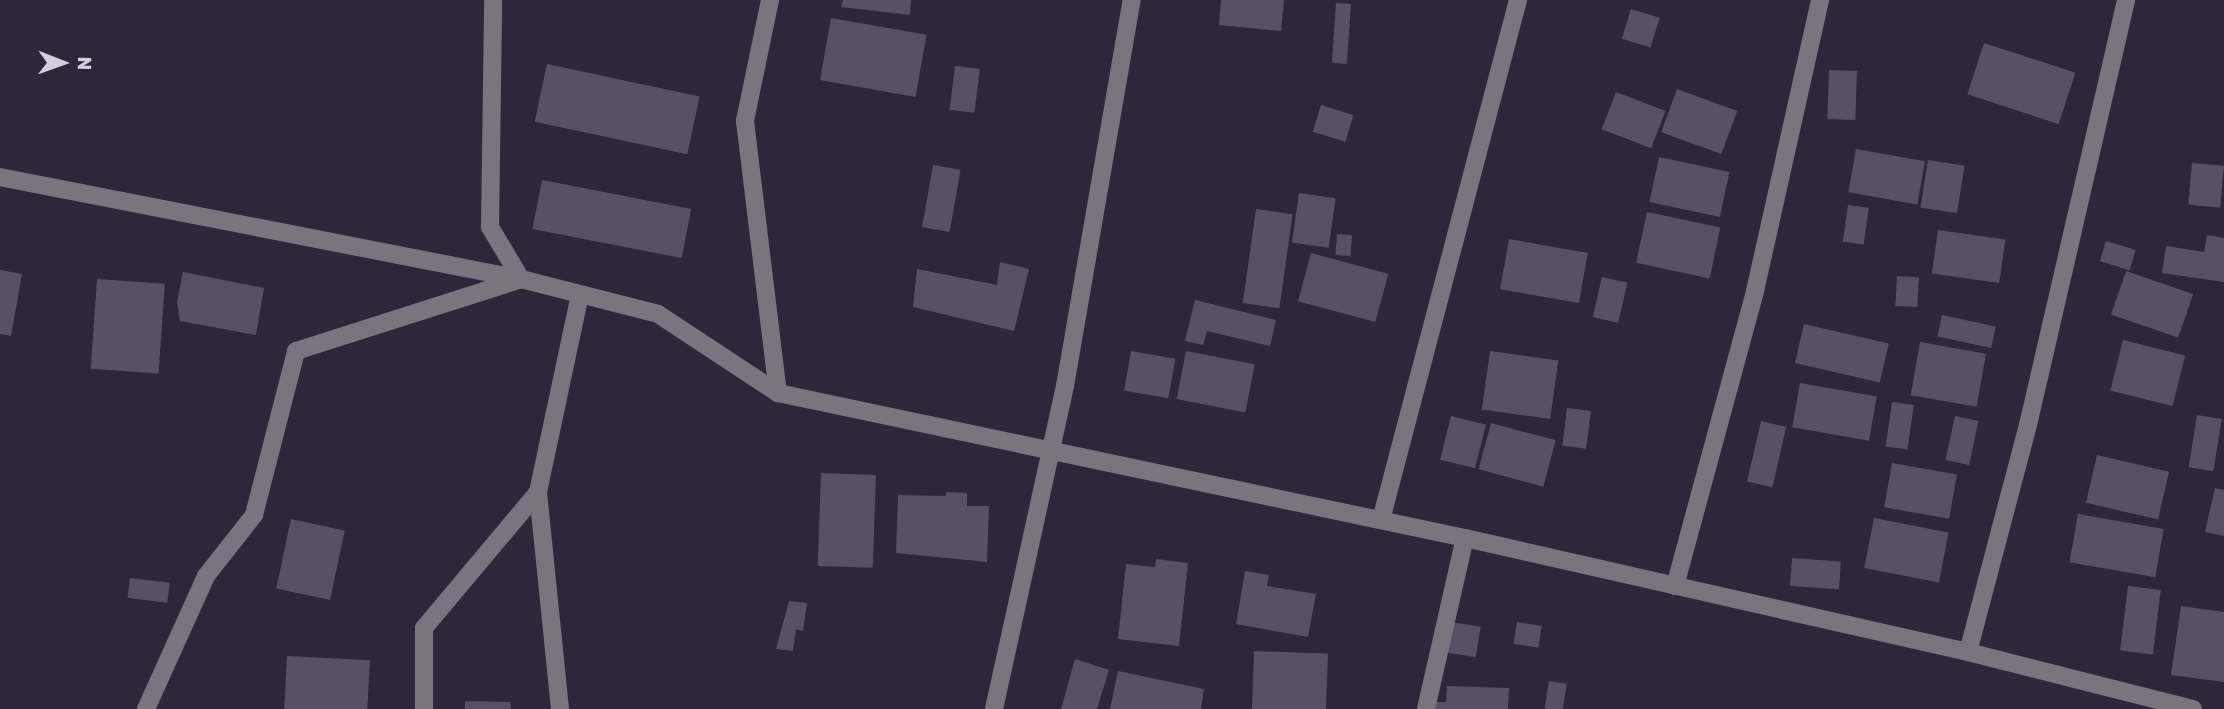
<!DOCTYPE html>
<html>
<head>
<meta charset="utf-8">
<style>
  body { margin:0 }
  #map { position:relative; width:2224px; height:709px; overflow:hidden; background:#2e273a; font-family:Rubik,sans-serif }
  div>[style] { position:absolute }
  .building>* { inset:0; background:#585065; transform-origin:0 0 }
  .minor>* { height:18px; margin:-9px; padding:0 9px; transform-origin:9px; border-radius:9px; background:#79757f }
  span { translate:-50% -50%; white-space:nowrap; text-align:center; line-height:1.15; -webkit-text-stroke:6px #2e273a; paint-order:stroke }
  .north { position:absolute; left:28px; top:28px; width:70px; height:70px; -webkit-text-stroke:5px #2e273a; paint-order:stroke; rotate:91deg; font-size:19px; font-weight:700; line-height:28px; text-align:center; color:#d3cfdc }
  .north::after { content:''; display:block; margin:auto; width:24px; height:32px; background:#d3cfdc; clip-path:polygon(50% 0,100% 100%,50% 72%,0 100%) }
</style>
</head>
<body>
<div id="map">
  <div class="building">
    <i style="clip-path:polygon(843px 0,911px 0,910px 15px,841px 7px)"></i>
    <i style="clip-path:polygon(1221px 0,1284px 0,1281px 31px,1219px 25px)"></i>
    <i style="left:1336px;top:3px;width:15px;height:60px;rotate:4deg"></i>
    <i style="left:1631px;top:9px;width:30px;height:31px;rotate:17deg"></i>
    <i style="left:831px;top:18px;width:97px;height:63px;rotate:10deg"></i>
    <i style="left:1984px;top:43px;width:96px;height:54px;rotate:18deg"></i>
    <i style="left:547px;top:64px;width:156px;height:59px;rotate:12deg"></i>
    <i style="left:955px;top:66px;width:25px;height:44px;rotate:7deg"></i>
    <i style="left:1829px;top:70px;width:28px;height:49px;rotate:2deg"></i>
    <i style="left:1677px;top:89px;width:64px;height:46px;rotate:20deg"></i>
    <i style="left:1616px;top:92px;width:53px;height:40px;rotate:21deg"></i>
    <i style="left:1321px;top:105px;width:34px;height:28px;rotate:17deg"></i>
    <i style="left:1856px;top:149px;width:70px;height:44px;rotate:10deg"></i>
    <i style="left:1659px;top:157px;width:72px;height:46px;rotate:12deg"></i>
    <i style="left:1928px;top:160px;width:37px;height:48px;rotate:9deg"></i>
    <i style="left:2192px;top:163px;width:32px;height:42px;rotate:5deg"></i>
    <i style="left:933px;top:165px;width:28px;height:63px;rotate:10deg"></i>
    <i style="left:542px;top:180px;width:152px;height:50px;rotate:11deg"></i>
    <i style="left:1299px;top:193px;width:37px;height:50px;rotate:8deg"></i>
    <i style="left:1848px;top:205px;width:21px;height:37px;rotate:8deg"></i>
    <i style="left:1256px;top:209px;width:37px;height:95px;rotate:8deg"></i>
    <i style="left:1647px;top:212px;width:75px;height:52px;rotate:12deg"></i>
    <i style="left:1938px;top:230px;width:68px;height:44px;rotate:8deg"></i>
    <i style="left:1337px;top:234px;width:15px;height:21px;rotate:4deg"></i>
    <i style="clip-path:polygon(2207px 235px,2224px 238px,2224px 282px,2162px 273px,2166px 246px,2204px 252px)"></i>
    <i style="left:1509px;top:239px;width:80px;height:51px;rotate:10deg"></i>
    <i style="left:2106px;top:241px;width:31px;height:21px;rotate:17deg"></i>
    <i style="left:1311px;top:253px;width:80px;height:50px;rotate:15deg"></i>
    <i style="clip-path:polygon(1000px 262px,1029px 269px,1014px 331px,913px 307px,917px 269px,997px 285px)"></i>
    <i style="clip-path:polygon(0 270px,22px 274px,11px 336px,0 334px)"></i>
    <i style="left:2126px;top:271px;width:71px;height:46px;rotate:19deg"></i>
    <i style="clip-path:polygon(183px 272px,264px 288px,256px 335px,180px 321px,177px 302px)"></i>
    <i style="left:1897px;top:276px;width:22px;height:30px;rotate:3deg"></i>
    <i style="left:1602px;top:277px;width:26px;height:41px;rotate:13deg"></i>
    <i style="left:97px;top:279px;width:68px;height:90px;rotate:4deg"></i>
    <i style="clip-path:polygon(1195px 300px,1276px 320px,1270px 346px,1207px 331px,1203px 345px,1185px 341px)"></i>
    <i style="left:1942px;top:315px;width:55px;height:22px;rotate:12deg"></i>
    <i style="left:1804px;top:324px;width:87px;height:40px;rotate:13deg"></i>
    <i style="left:2123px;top:340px;width:64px;height:52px;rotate:14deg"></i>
    <i style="left:1920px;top:342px;width:67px;height:54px;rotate:10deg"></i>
    <i style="left:1131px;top:351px;width:45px;height:40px;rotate:10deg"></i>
    <i style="left:1186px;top:351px;width:70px;height:49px;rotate:11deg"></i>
    <i style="left:1490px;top:351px;width:69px;height:59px;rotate:8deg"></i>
    <i style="left:1800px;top:383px;width:78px;height:45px;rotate:10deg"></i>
    <i style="left:1892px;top:402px;width:22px;height:45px;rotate:8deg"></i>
    <i style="left:1567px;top:408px;width:24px;height:38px;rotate:7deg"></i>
    <i style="left:2197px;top:415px;width:25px;height:53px;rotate:9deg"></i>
    <i style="left:1451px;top:416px;width:36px;height:45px;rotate:14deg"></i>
    <i style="left:1955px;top:416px;width:24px;height:45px;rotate:12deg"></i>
    <i style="left:1761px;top:421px;width:26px;height:62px;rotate:13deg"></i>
    <i style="left:1491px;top:423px;width:67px;height:48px;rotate:15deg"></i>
    <i style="left:2097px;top:455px;width:74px;height:49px;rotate:13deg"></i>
    <i style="left:1892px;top:463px;width:66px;height:45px;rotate:10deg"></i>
    <i style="left:821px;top:473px;width:55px;height:93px;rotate:2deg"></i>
    <i style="clip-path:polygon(2215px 488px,2224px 490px,2224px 536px,2205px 532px)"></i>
    <i style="clip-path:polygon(946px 492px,967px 493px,967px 506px,989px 506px,987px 562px,896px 553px,898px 495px,946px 496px)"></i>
    <i style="left:2078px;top:514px;width:87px;height:49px;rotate:10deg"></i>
    <i style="left:1874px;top:518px;width:76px;height:51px;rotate:11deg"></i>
    <i style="left:291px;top:519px;width:55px;height:71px;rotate:12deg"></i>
    <i style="left:1792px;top:558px;width:49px;height:28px;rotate:4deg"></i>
    <i style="clip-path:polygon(1156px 559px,1188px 563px,1179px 646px,1118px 639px,1126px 564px,1155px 567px)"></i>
    <i style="clip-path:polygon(1245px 571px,1269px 575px,1267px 586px,1316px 594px,1308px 637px,1236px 624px)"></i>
    <i style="left:130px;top:578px;width:40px;height:20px;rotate:7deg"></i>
    <i style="left:2128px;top:586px;width:33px;height:65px;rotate:7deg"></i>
    <i style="clip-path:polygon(789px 601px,807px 603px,803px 631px,796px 629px,793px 651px,776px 649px)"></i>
    <i style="clip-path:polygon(2181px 606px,2224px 612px,2224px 682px,2171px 675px)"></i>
    <i style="left:1451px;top:622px;width:30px;height:31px;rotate:9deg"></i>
    <i style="left:1517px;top:622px;width:25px;height:22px;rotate:9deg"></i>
    <i style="left:1254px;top:651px;width:74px;height:58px;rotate:2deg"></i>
    <i style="left:287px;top:656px;width:83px;height:53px;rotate:3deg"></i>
    <i style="clip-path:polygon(1075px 659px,1109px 670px,1097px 709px,1061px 709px)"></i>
    <i style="clip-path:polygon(1118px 671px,1204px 689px,1201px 709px,1110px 709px)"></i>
    <i style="left:1549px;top:681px;width:18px;height:28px;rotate:9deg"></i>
    <i style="clip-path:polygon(1447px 686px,1509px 688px,1508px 709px,1435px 709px,1436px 702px,1446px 702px)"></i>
    <i style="clip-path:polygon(465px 701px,510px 702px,511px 709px,465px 709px)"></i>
  </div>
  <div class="minor">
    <i style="left:770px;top:0;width:124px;rotate:101.7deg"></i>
    <i style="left:745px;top:121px;width:274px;rotate:83.1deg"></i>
    <i style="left:0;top:177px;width:531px;rotate:11.08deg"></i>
    <i style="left:521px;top:279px;width:141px;rotate:14.3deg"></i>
    <i style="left:658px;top:314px;width:144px;rotate:33.4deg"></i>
    <i style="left:778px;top:393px;width:702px;rotate:11.92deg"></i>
    <i style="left:1465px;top:538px;width:516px;rotate:12.77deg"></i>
    <i style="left:1968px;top:652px;width:232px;rotate:14.2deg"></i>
    <i style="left:1381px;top:520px;width:538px;rotate:-75.24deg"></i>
    <i style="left:1675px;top:586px;width:306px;rotate:-74.8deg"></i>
    <i style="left:1755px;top:291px;width:298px;rotate:-77.4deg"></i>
    <i style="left:1968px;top:652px;width:235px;rotate:-75.2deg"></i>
    <i style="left:2028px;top:425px;width:436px;rotate:-77deg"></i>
    <i style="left:146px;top:709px;width:146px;rotate:-65.7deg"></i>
    <i style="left:206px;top:576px;width:78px;rotate:-51.8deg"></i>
    <i style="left:254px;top:515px;width:169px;rotate:-75.6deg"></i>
    <i style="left:296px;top:351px;width:236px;rotate:-17.7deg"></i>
    <i style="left:521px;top:279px;width:61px;rotate:-120.8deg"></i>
    <i style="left:490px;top:227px;width:227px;rotate:-89.2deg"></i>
    <i style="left:424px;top:709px;width:81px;rotate:-90deg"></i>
    <i style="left:424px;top:628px;width:177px;rotate:-50deg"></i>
    <i style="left:560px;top:709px;width:218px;rotate:-95.8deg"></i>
    <i style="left:538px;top:492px;width:202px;rotate:-78deg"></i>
    <i style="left:994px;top:709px;width:331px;rotate:-77.6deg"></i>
    <i style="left:1065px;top:386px;width:392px;rotate:-80.2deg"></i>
    <i style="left:1426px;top:709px;width:175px;rotate:-77.2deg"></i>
  </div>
  <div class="north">N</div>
</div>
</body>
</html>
